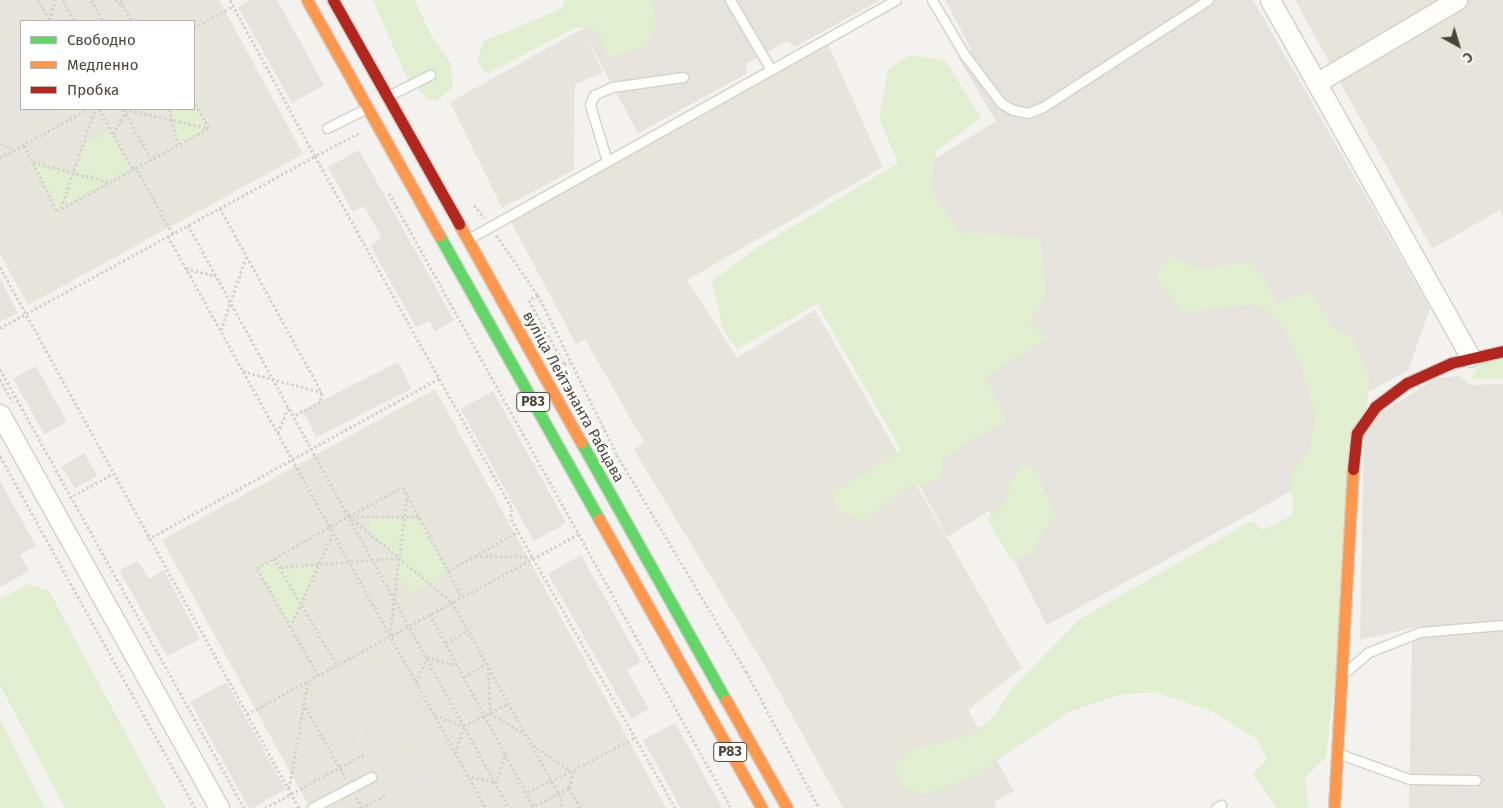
<!DOCTYPE html>
<html>
<head>
<meta charset="utf-8">
<style>
  body { margin:0 }
  #map { position:relative; width:1503px; height:808px; overflow:hidden; background:#f4f2ee; font-family:"Fira Sans",sans-serif }
  div>[style] { position:absolute }
  .residential>* { inset:0; background:#e7e4dc }
  .industrial>* { inset:0; background:#e6e2de }
  .green>* { inset:0; background:#e1eecf }
  .parking>* { inset:0; background:#e6e3df; transform-origin:0 0 }
  .path>* { height:3px; margin-top:-1.5px; transform-origin:0; background:repeating-linear-gradient(90deg,#d3d2cc 0 2.5px,transparent 0 5px) }
  .roads { filter:drop-shadow(1px 0 #d2d0cb) drop-shadow(-1px 0 #d2d0cb) drop-shadow(0 1px #d2d0cb) drop-shadow(0 -1px #d2d0cb) }
  .lane>* { height:9px; margin:-4.5px; padding:0 4.5px; transform-origin:4.5px; border-radius:4.5px; background:#fdfdfc }
  .street>* { height:19px; margin:-9.5px; padding:0 9.5px; transform-origin:9.5px; border-radius:9.5px; background:#fdfdfc }
  .fast>* { height:11px; margin:-5.5px; padding:0 5.5px; transform-origin:5.5px; border-radius:5.5px; background:#63d668 }
  .slow>* { height:11px; margin:-5.5px; padding:0 5.5px; transform-origin:5.5px; border-radius:5.5px; background:#ff974d }
  .jam>* { height:11px; margin:-5.5px; padding:0 5.5px; transform-origin:5.5px; border-radius:5.5px; background:#b3261e }
  span { translate:-50% -50%; white-space:nowrap; text-align:center; line-height:1.15; -webkit-text-stroke:4.5px #fff; paint-order:stroke }
  .shield-label span { padding:1px 4px; background:#fff; border:1px solid; border-radius:4px; -webkit-text-stroke-width:0 }
  .shield-label { font-size:14px; color:#4b4439; font-weight:700 }
  .street-label { font-size:15px; color:#4b4439 }
  .legend { position:absolute; left:20px; top:20px; width:175px; height:90px; box-sizing:border-box; background:#fff; border:1px solid #b7b4b0; margin:0; padding:6px 9px; list-style:none; font-size:15px; color:#4b4439 }
  .legend li { display:flex; align-items:center; gap:10px; height:25px }
  .legend b { width:25px; border:1px solid #b7b4b0 }
  .north { position:absolute; left:1433px; top:20px; width:50px; height:50px; -webkit-text-stroke:4px #fff; paint-order:stroke; rotate:141deg; font-size:14px; font-weight:700; line-height:20px; text-align:center; color:#4b4439 }
  .north::after { content:''; display:block; margin:auto; width:18px; height:22px; background:#4b4439; clip-path:polygon(50% 0,100% 100%,50% 72%,0 100%) }
</style>
</head>
<body>
<div id="map">
  <div class="residential">
    <i style="clip-path:polygon(evenodd,0 0,219px 0,303px 154px,28px 305px,0 254px,0 0,21px 21px,194px 21px,194px 109px,21px 109px,21px 21px)"></i>
    <i style="clip-path:polygon(1295px 0,1503px 0,1503px 219px,1500px 210px,1432px 249px)"></i>
    <i style="clip-path:polygon(582px 29px,603px 72px,575px 85px,574px 170px,502px 208px,450px 102px)"></i>
    <i style="clip-path:polygon(828px 44px,883px 167px,687px 280px,737px 358px,815px 310px,1022px 668px,968px 710px,1014px 791px,994px 802px,996px 808px,843px 808px,765px 666px,634px 450px,644px 442px,585px 339px,576px 344px,510px 220px)"></i>
    <i style="clip-path:polygon(435px 389px,666px 808px,310px 808px,162px 540px)"></i>
  </div>
  <div class="industrial">
    <i style="clip-path:polygon(630px 0,880px 0,795px 47px,787px 41px,747px 63px,746px 74px,638px 133px,582px 29px)"></i>
    <i style="clip-path:polygon(945px 0,1253px 0,1430px 308px,1408px 371px,1328px 412px,1319px 476px,1047px 625px,989px 511px,947px 537px,794px 246px,996px 121px,958px 57px,971px 49px)"></i>
    <i style="clip-path:polygon(1459px 376px,1470px 385px,1503px 384px,1503px 808px,1409px 808px,1412px 640px,1421px 638px,1421px 626px,1360px 640px,1364px 434px,1376px 416px,1437px 378px)"></i>
  </div>
  <div class="green">
    <i style="clip-path:polygon(373px 0,415px 0,431px 35px,451px 64px,453px 87px,437px 101px,428px 99px,407px 78px)"></i>
    <i style="clip-path:polygon(565px 0,653px 0,657px 28px,644px 47px,608px 58px,598px 33px,587px 27px,575px 28px,486px 74px,477px 60px,484px 41px,561px 9px)"></i>
    <i style="clip-path:polygon(910px 55px,945px 60px,981px 118px,936px 151px,932px 190px,960px 232px,1040px 238px,1047px 292px,1031px 321px,1049px 338px,985px 377px,1007px 421px,944px 457px,941px 479px,902px 490px,863px 521px,839px 511px,832px 494px,901px 450px,817px 304px,737px 349px,723px 330px,712px 281px,757px 248px,898px 163px,879px 118px,888px 69px)"></i>
    <i style="clip-path:polygon(194px 102px,209px 128px,178px 144px,169px 109px,194px 109px)"></i>
    <i style="clip-path:polygon(111px 129px,132px 168px,57px 211px,32px 162px,74px 173px,84px 144px)"></i>
    <i style="clip-path:polygon(1170px 255px,1201px 269px,1253px 261px,1278px 302px,1312px 291px,1332px 326px,1353px 337px,1370px 377px,1326px 757px,1305px 778px,1309px 808px,1277px 808px,1253px 774px,1267px 759px,1257px 739px,1211px 711px,1155px 692px,1118px 695px,1069px 712px,971px 777px,923px 795px,903px 787px,895px 769px,906px 751px,970px 735px,994px 716px,1013px 687px,1080px 619px,1251px 521px,1263px 530px,1293px 515px,1291px 473px,1310px 449px,1315px 413px,1299px 361px,1280px 321px,1255px 304px,1182px 312px,1155px 277px)"></i>
    <i style="clip-path:polygon(1503px 359px,1503px 379px,1471px 379px,1481px 362px)"></i>
    <i style="clip-path:polygon(1021px 465px,1035px 468px,1057px 517px,1039px 537px,1033px 554px,1011px 560px,987px 518px,1006px 500px,1010px 483px)"></i>
    <i style="clip-path:polygon(370px 517px,419px 517px,448px 571px,412px 593px,396px 578px,399px 558px,368px 532px)"></i>
    <i style="clip-path:polygon(274px 558px,281px 567px,320px 565px,290px 627px,257px 568px)"></i>
    <i style="clip-path:polygon(29px 584px,49px 591px,166px 808px,65px 808px,0 685px,0 599px)"></i>
    <i style="clip-path:polygon(0 719px,45px 808px,0 808px)"></i>
  </div>
  <div class="parking">
    <i style="clip-path:polygon(251px 0,277px 0,324px 85px,292px 103px,238px 7px)"></i>
    <i style="clip-path:polygon(21px 32px,21px 109px,57px 109px,28px 125px,0 75px,0 44px)"></i>
    <i style="clip-path:polygon(0 104px,12px 126px,0 133px)"></i>
    <i style="clip-path:polygon(359px 150px,454px 320px,435px 331px,429px 321px,416px 327px,370px 245px,382px 238px,364px 206px,353px 212px,328px 167px)"></i>
    <i style="clip-path:polygon(0 278px,18px 313px,0 322px)"></i>
    <i style="left:398px;top:362px;width:30px;height:107px;rotate:63deg"></i>
    <i style="left:36px;top:366px;width:64px;height:26px;rotate:61deg"></i>
    <i style="left:493px;top:391px;width:151px;height:37px;rotate:61deg"></i>
    <i style="clip-path:polygon(1001px 435px,1016px 463px,993px 494px,973px 505px,950px 463px)"></i>
    <i style="left:84px;top:453px;width:26px;height:26px;rotate:59deg"></i>
    <i style="clip-path:polygon(0 481px,36px 546px,20px 555px,29px 571px,0 587px)"></i>
    <i style="clip-path:polygon(581px 555px,641px 662px,627px 670px,649px 709px,631px 719px,548px 574px)"></i>
    <i style="clip-path:polygon(138px 561px,149px 579px,164px 570px,200px 639px,167px 656px,119px 570px)"></i>
    <i style="left:396px;top:654px;width:81px;height:65px;rotate:61deg"></i>
    <i style="left:226px;top:682px;width:123px;height:41px;rotate:61deg"></i>
    <i style="left:327px;top:688px;width:68px;height:24px;rotate:61deg"></i>
    <i style="clip-path:polygon(675px 723px,722px 808px,681px 808px,643px 740px)"></i>
    <i style="clip-path:polygon(454px 758px,481px 808px,411px 808px,400px 787px)"></i>
  </div>
  <div class="path">
    <i style="left:38px;top:0;width:24px;rotate:60deg"></i>
    <i style="left:63px;top:0;width:24px;rotate:62deg"></i>
    <i style="left:91px;top:0;width:24px;rotate:60deg"></i>
    <i style="left:115px;top:0;width:10px;rotate:37deg"></i>
    <i style="left:120px;top:0;width:24px;rotate:60deg"></i>
    <i style="left:49px;top:20px;width:21px;rotate:-73deg"></i>
    <i style="left:194px;top:28px;width:45px;rotate:-29.4deg"></i>
    <i style="left:99px;top:109px;width:68px;rotate:60.8deg"></i>
    <i style="left:123px;top:109px;width:56px;rotate:60.3deg"></i>
    <i style="left:125px;top:109px;width:84px;rotate:13deg"></i>
    <i style="left:169px;top:109px;width:36px;rotate:76deg"></i>
    <i style="left:359px;top:133px;width:50px;rotate:152.4deg"></i>
    <i style="left:315px;top:156px;width:404px;rotate:60.8deg"></i>
    <i style="left:512px;top:509px;width:10px;rotate:96deg"></i>
    <i style="left:511px;top:519px;width:332px;rotate:60.4deg"></i>
    <i style="left:113px;top:134px;width:26px;rotate:-59deg"></i>
    <i style="left:0;top:144px;width:15px;rotate:20deg"></i>
    <i style="left:24px;top:145px;width:74px;rotate:63.4deg"></i>
    <i style="left:57px;top:211px;width:173px;rotate:-28.6deg"></i>
    <i style="left:209px;top:128px;width:30px;rotate:-120deg"></i>
    <i style="left:0;top:158px;width:101px;rotate:-29.1deg"></i>
    <i style="left:33px;top:162px;width:78px;rotate:14.9deg"></i>
    <i style="left:135px;top:166px;width:78px;rotate:60.8deg"></i>
    <i style="left:389px;top:193px;width:704px;rotate:60.92deg"></i>
    <i style="left:474px;top:205px;width:16px;rotate:52deg"></i>
    <i style="left:61px;top:208px;width:105px;rotate:-71deg"></i>
    <i style="left:220px;top:208px;width:211px;rotate:61.1deg"></i>
    <i style="left:322px;top:393px;width:9px;rotate:103deg"></i>
    <i style="left:320px;top:402px;width:30px;rotate:152deg"></i>
    <i style="left:188px;top:225px;width:666px;rotate:61.16deg"></i>
    <i style="left:496px;top:235px;width:73px;rotate:55deg"></i>
    <i style="left:538px;top:295px;width:178px;rotate:63.7deg"></i>
    <i style="left:617px;top:455px;width:252px;rotate:59.2deg"></i>
    <i style="left:746px;top:671px;width:155px;rotate:61.9deg"></i>
    <i style="left:168px;top:236px;width:654px;rotate:60.93deg"></i>
    <i style="left:0;top:267px;width:618px;rotate:61.07deg"></i>
    <i style="left:186px;top:268px;width:31px;rotate:15deg"></i>
    <i style="left:538px;top:295px;width:10px;rotate:151deg"></i>
    <i style="left:529px;top:300px;width:73px;rotate:61.3deg"></i>
    <i style="left:564px;top:364px;width:6px;rotate:-18deg"></i>
    <i style="left:0;top:328px;width:359px;rotate:-28.6deg"></i>
    <i style="left:315px;top:156px;width:178px;rotate:-118.6deg"></i>
    <i style="left:221px;top:330px;width:77px;rotate:-71.1deg"></i>
    <i style="left:0;top:369px;width:502px;rotate:60.93deg"></i>
    <i style="left:243px;top:371px;width:81px;rotate:15.1deg"></i>
    <i style="left:0;top:379px;width:26px;rotate:61deg"></i>
    <i style="left:278px;top:433px;width:27px;rotate:-68deg"></i>
    <i style="left:0;top:456px;width:402px;rotate:61deg"></i>
    <i style="left:69px;top:498px;width:49px;rotate:-29.2deg"></i>
    <i style="left:419px;top:517px;width:70px;rotate:-179.2deg"></i>
    <i style="left:349px;top:516px;width:134px;rotate:39.9deg"></i>
    <i style="left:452px;top:602px;width:220px;rotate:60.9deg"></i>
    <i style="left:559px;top:794px;width:15px;rotate:74deg"></i>
    <i style="left:148px;top:539px;width:333px;rotate:-28.9deg"></i>
    <i style="left:475px;top:556px;width:59px;rotate:1deg"></i>
    <i style="left:274px;top:558px;width:124px;rotate:59.5deg"></i>
    <i style="left:281px;top:567px;width:117px;rotate:-4.4deg"></i>
    <i style="left:448px;top:571px;width:81px;rotate:-29.4deg"></i>
    <i style="left:430px;top:614px;width:220px;rotate:61.8deg"></i>
    <i style="left:290px;top:627px;width:103px;rotate:-65.4deg"></i>
    <i style="left:390px;top:635px;width:141px;rotate:-83.1deg"></i>
    <i style="left:446px;top:643px;width:26px;rotate:-31deg"></i>
    <i style="left:488px;top:667px;width:46px;rotate:87.5deg"></i>
    <i style="left:490px;top:713px;width:42px;rotate:31.4deg"></i>
    <i style="left:318px;top:675px;width:123px;rotate:-119.7deg"></i>
    <i style="left:257px;top:568px;width:106px;rotate:-29.5deg"></i>
    <i style="left:349px;top:516px;width:61px;rotate:-28.2deg"></i>
    <i style="left:403px;top:487px;width:125px;rotate:61.8deg"></i>
    <i style="left:464px;top:677px;width:26px;rotate:-32deg"></i>
    <i style="left:416px;top:682px;width:27px;rotate:-66deg"></i>
    <i style="left:427px;top:657px;width:31px;rotate:15deg"></i>
    <i style="left:303px;top:703px;width:86px;rotate:60.2deg"></i>
    <i style="left:247px;top:714px;width:378px;rotate:-28.5deg"></i>
    <i style="left:435px;top:715px;width:31px;rotate:21deg"></i>
    <i style="left:533px;top:745px;width:46px;rotate:34.4deg"></i>
    <i style="left:455px;top:753px;width:28px;rotate:-72deg"></i>
    <i style="left:464px;top:726px;width:51px;rotate:-27.1deg"></i>
    <i style="left:467px;top:775px;width:30px;rotate:15deg"></i>
    <i style="left:496px;top:783px;width:33px;rotate:-72deg"></i>
    <i style="left:289px;top:788px;width:109px;rotate:-79.9deg"></i>
    <i style="left:569px;top:788px;width:23px;rotate:59deg"></i>
    <i style="left:528px;top:792px;width:50px;rotate:-26.1deg"></i>
    <i style="left:356px;top:797px;width:13px;rotate:61deg"></i>
    <i style="left:265px;top:808px;width:113px;rotate:-28.6deg"></i>
    <i style="left:361px;top:808px;width:30px;rotate:-28deg"></i>
    <i style="left:531px;top:808px;width:43px;rotate:-27.8deg"></i>
    <i style="left:569px;top:788px;width:19px;rotate:-74deg"></i>
    <i style="left:574px;top:770px;width:68px;rotate:-28.1deg"></i>
  </div>
  <div class="roads">
    <div class="lane">
      <i style="left:730px;top:0;width:81px;rotate:59.6deg"></i>
      <i style="left:932px;top:0;width:63px;rotate:59.3deg"></i>
      <i style="left:964px;top:54px;width:61px;rotate:52.9deg"></i>
      <i style="left:1001px;top:103px;width:14px;rotate:30deg"></i>
      <i style="left:1013px;top:110px;width:15px;rotate:11deg"></i>
      <i style="left:1028px;top:113px;width:16px;rotate:-22deg"></i>
      <i style="left:1043px;top:107px;width:197px;rotate:-33deg"></i>
      <i style="left:390px;top:95px;width:45px;rotate:-26.6deg"></i>
      <i style="left:327px;top:128px;width:42px;rotate:-26.6deg"></i>
      <i style="left:607px;top:161px;width:59px;rotate:-106.9deg"></i>
      <i style="left:590px;top:105px;width:11px;rotate:-68deg"></i>
      <i style="left:594px;top:95px;width:20px;rotate:-24deg"></i>
      <i style="left:612px;top:87px;width:72px;rotate:-8deg"></i>
      <i style="left:470px;top:238px;width:488px;rotate:-29.2deg"></i>
      <i style="left:1348px;top:670px;width:28px;rotate:-41deg"></i>
      <i style="left:1369px;top:652px;width:55px;rotate:-21.4deg"></i>
      <i style="left:1420px;top:632px;width:83px;rotate:-4.8deg"></i>
      <i style="left:1340px;top:754px;width:73px;rotate:19.9deg"></i>
      <i style="left:1409px;top:779px;width:67px;rotate:0.9deg"></i>
      <i style="left:312px;top:808px;width:67px;rotate:-27.7deg"></i>
      <i style="left:1216px;top:808px;width:6px;rotate:-31deg"></i>
    </div>
    <div class="street">
      <i style="left:1270px;top:0;width:409px;rotate:60.7deg"></i>
      <i style="left:1316px;top:83px;width:164px;rotate:-30.5deg"></i>
      <i style="left:0;top:414px;width:451px;rotate:60.9deg"></i>
    </div>
    <div class="fast">
      <i style="left:439px;top:235px;width:326px;rotate:60.6deg"></i>
      <i style="left:581px;top:442px;width:296px;rotate:60.7deg"></i>
    </div>
    <div class="slow">
      <i style="left:307px;top:0;width:270px;rotate:60.7deg"></i>
      <i style="left:459px;top:224px;width:250px;rotate:60.8deg"></i>
      <i style="left:599px;top:519px;width:332px;rotate:60.6deg"></i>
      <i style="left:726px;top:700px;width:124px;rotate:60.5deg"></i>
      <i style="left:1334px;top:808px;width:340px;rotate:-86.8deg"></i>
    </div>
    <div class="jam">
      <i style="left:333px;top:0;width:257px;rotate:60.6deg"></i>
      <i style="left:1353px;top:469px;width:36px;rotate:-84deg"></i>
      <i style="left:1357px;top:433px;width:32px;rotate:-55deg"></i>
      <i style="left:1375px;top:407px;width:40px;rotate:-37deg"></i>
      <i style="left:1407px;top:383px;width:48px;rotate:-24.4deg"></i>
      <i style="left:1451px;top:363px;width:53px;rotate:-13deg"></i>
    </div>
  </div>
  <div class="shield-label">
    <span style="left:533px;top:402px">Р83</span>
    <span style="left:730px;top:752px">Р83</span>
  </div>
  <div class="street-label">
    <span style="left:573px;top:397px;rotate:61deg">вуліца Лейтэнанта Рабцава</span>
  </div>
  <ul class="legend">
  <li><b style="height:6px;background:#63d668"></b>Свободно</li>
  <li><b style="height:6px;background:#ff974d"></b>Медленно</li>
  <li><b style="height:6px;background:#b3261e"></b>Пробка</li>
  </ul>
  <div class="north">С</div>
</div>
</body>
</html>
